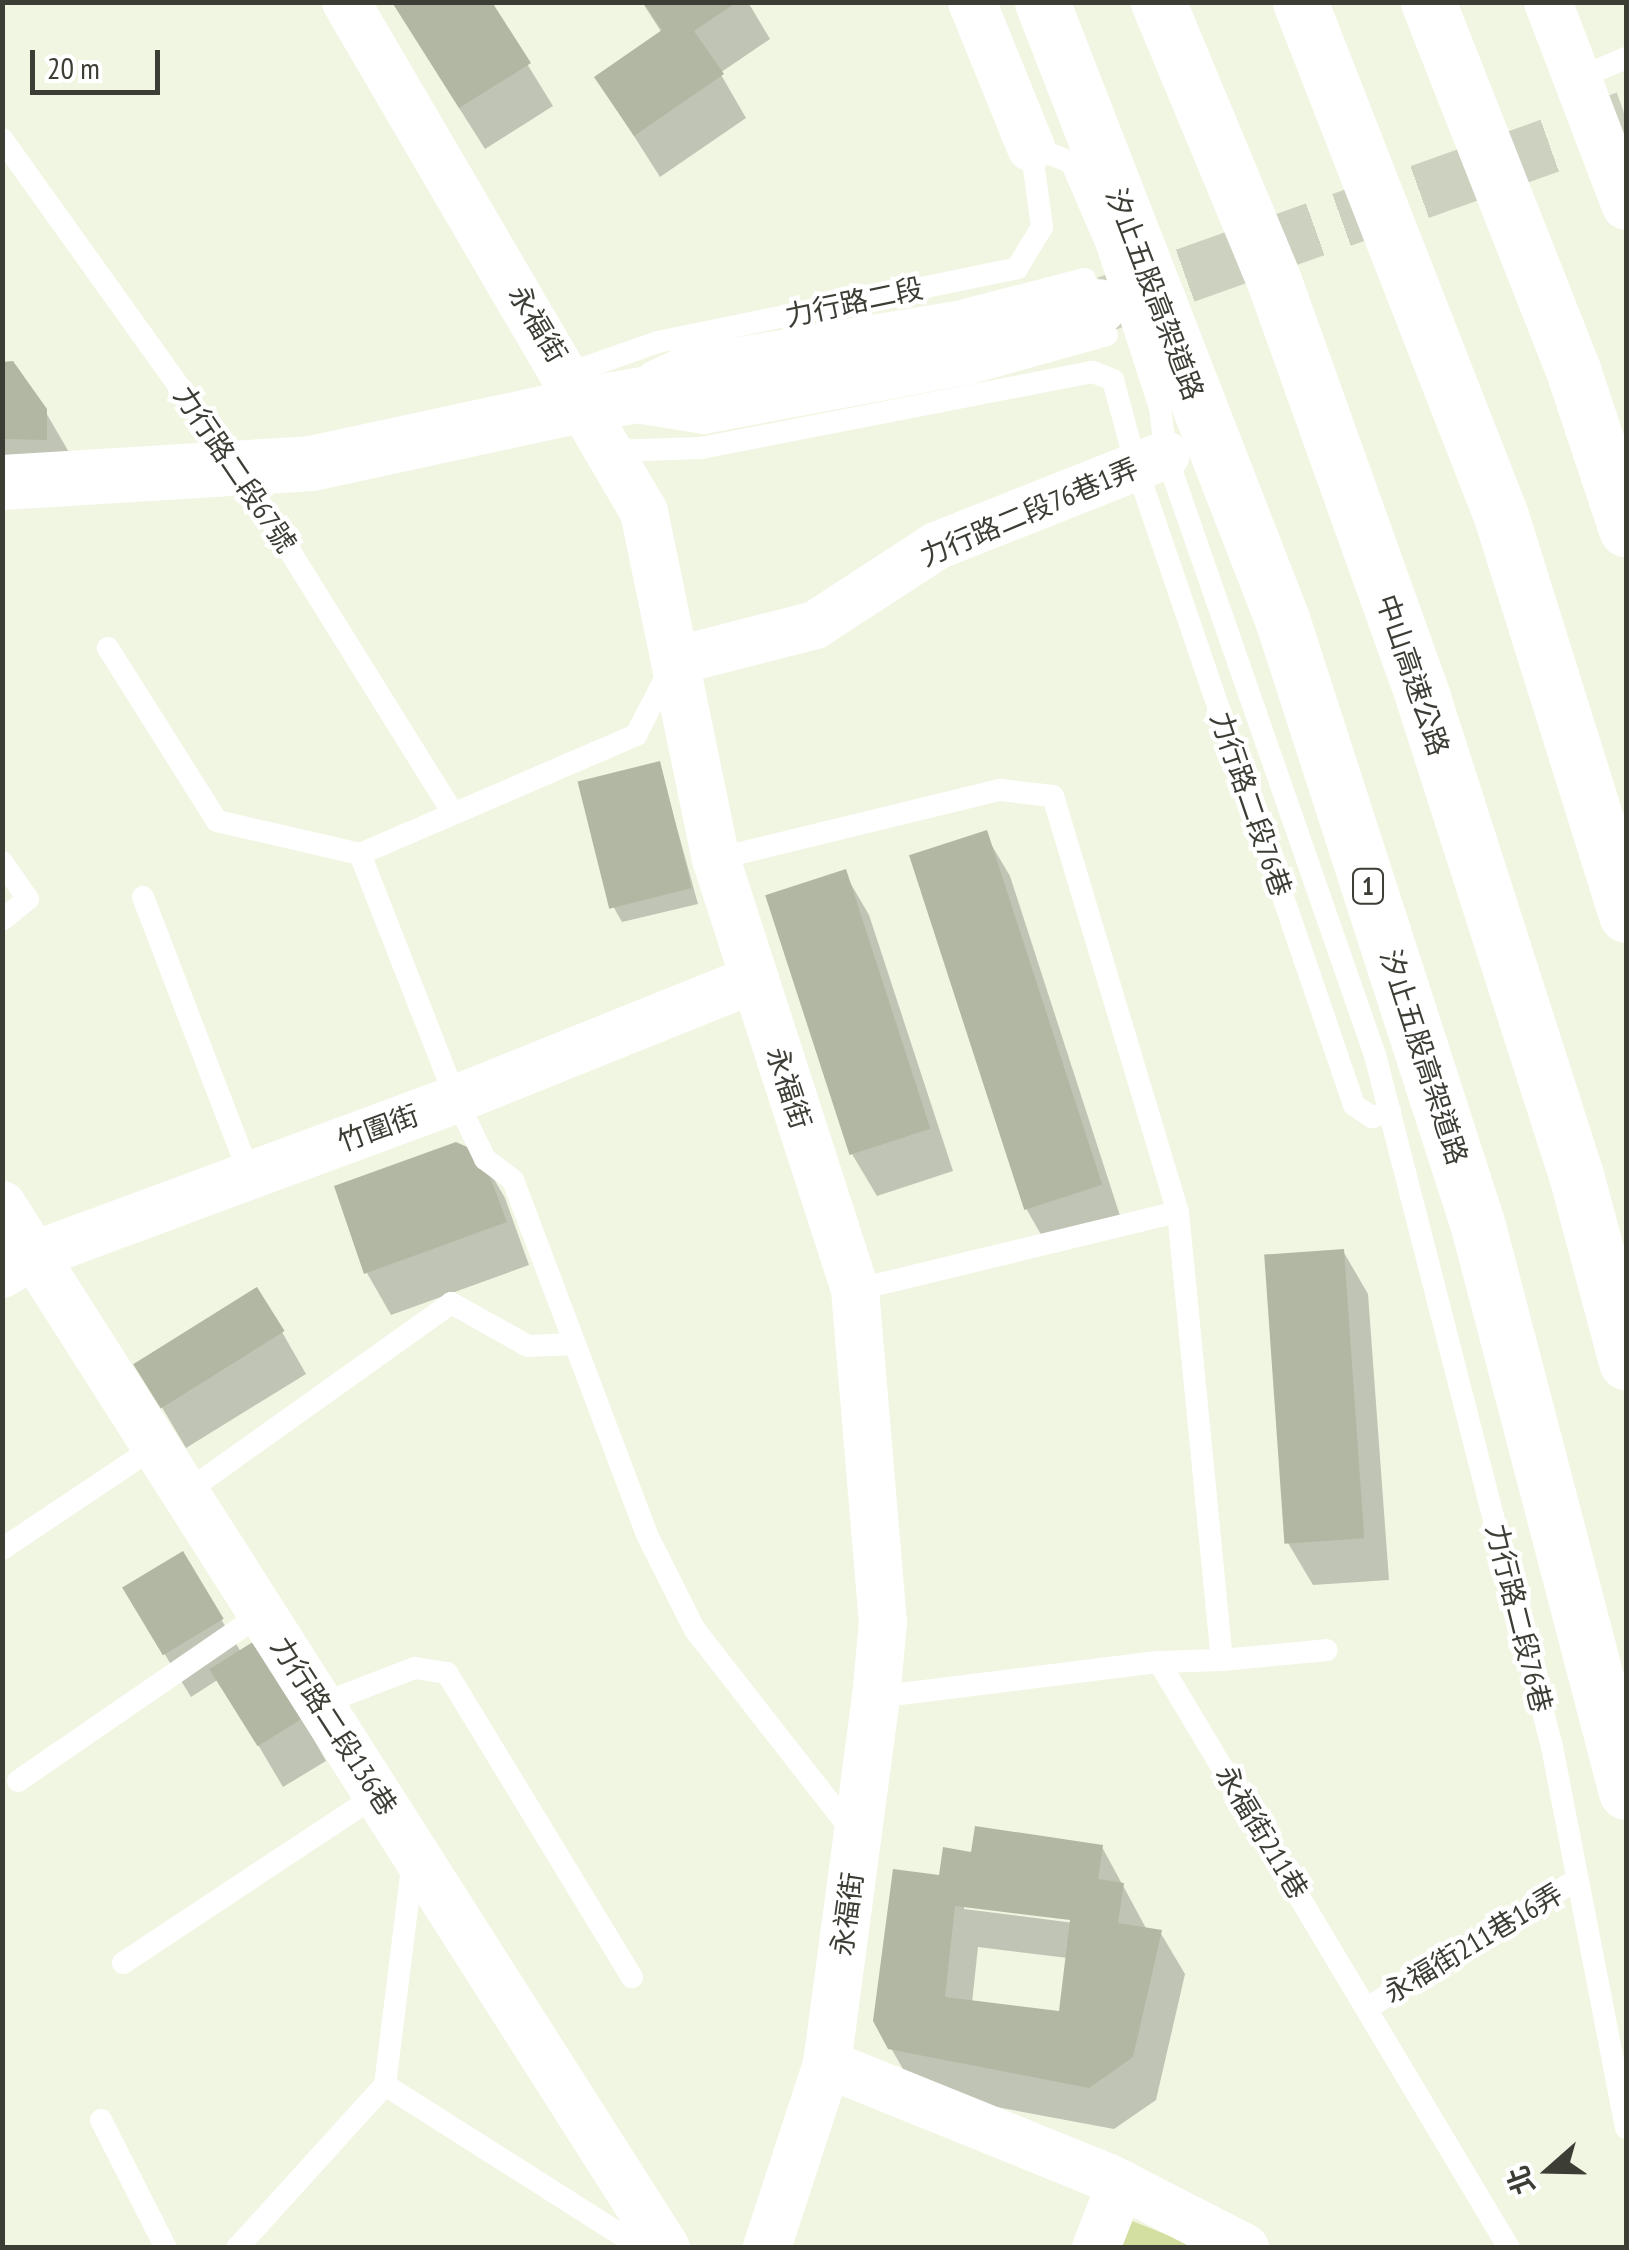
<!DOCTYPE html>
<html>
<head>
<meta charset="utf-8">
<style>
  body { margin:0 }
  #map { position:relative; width:1629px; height:2250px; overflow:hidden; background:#f1f6e2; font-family:"PT Sans Narrow","Noto Sans TC",sans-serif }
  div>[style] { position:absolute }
  .green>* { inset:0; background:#d2dfa1 }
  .shadow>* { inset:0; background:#0003 }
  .building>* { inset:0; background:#b2b7a3; transform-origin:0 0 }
  .tertiary-tunnel>* { height:55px; margin-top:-27.5px; transform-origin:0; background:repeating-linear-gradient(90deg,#cdd1c0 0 55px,transparent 0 83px) }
  .service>* { height:22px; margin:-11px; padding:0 11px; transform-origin:11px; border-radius:11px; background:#fff }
  .minor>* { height:48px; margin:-24px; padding:0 24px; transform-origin:24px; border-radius:24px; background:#fff }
  .tertiary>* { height:55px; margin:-27.5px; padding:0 27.5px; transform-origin:27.5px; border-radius:27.5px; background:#fff }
  .motorway>* { height:55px; margin:-27.5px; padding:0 27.5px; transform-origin:27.5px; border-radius:27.5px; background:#fff }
  span { translate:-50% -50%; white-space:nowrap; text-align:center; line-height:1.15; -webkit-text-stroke:9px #fff; paint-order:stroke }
  .shield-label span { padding:2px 8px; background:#fff; border:2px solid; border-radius:8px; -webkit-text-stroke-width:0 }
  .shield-label { font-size:25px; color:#3c3e36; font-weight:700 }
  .street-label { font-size:28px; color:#3c3e36 }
  .frame { position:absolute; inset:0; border:5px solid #3c3e36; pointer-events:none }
  .north { position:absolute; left:1499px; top:2120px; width:100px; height:100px; -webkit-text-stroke:8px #fff; paint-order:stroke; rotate:250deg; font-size:28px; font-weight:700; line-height:40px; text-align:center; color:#3c3e36 }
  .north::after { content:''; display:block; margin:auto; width:35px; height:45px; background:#3c3e36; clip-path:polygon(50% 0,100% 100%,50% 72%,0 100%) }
  .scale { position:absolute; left:30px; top:50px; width:130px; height:45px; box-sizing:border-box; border:5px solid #3c3e36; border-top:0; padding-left:12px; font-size:30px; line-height:35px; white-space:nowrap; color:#3c3e36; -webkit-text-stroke:8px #fff; paint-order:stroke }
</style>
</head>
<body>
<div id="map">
  <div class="green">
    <i style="clip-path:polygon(1130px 2220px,1197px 2247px,1116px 2248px)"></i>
  </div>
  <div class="shadow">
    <i style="clip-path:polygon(392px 2px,489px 2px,553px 106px,485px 149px)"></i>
    <i style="clip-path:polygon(642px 2px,748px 2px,770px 39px,720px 73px,746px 118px,660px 177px,597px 78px,662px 33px)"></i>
    <i style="clip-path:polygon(2px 364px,45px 411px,70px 454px,2px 482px)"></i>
    <i style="clip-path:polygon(659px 763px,698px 904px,622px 922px,613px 906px)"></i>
    <i style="clip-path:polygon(985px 834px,1010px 876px,1124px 1228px,1051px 1252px,1027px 1210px)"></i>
    <i style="clip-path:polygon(844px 872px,869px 915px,953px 1171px,877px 1196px,852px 1154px)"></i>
    <i style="clip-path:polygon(480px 1155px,505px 1198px,529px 1265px,391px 1315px,367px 1273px)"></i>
    <i style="clip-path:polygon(1343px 1251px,1368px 1294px,1389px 1580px,1313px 1585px,1288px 1543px)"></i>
    <i style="clip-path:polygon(282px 1332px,306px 1374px,186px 1448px,137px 1365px)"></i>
    <i style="clip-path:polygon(182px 1555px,241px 1652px,302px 1718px,326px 1761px,283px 1787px,219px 1679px,191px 1697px,151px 1632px)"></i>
    <i style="clip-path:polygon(evenodd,1102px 1847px,1147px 1930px,1160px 1932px,1185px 1974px,1156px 2100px,1114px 2129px,916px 2092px,875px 2020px,941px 1878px,974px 1854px,1102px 1847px,964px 1904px,1083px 1919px,1082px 1924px,964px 1909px,964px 1904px,1102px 1847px,978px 1947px,1068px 1958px,1061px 2014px,972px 2003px,978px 1947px)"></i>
  </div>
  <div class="building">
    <i style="clip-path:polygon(392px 2px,492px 2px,531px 63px,459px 108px)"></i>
    <i style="clip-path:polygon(643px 2px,737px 2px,694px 31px,724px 74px,634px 136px,594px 77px,662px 30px)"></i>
    <i style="clip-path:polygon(13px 361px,47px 409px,47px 440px,2px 439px,2px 362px)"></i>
    <i style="left:660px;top:761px;width:131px;height:85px;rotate:76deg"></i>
    <i style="left:987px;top:830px;width:373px;height:82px;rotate:72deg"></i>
    <i style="left:846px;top:869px;width:273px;height:85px;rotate:72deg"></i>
    <i style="clip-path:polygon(456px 1142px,481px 1153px,507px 1222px,364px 1274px,334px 1186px)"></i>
    <i style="left:1344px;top:1249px;width:290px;height:80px;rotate:86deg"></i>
    <i style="left:257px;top:1287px;width:52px;height:146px;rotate:58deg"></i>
    <i style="left:183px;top:1551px;width:79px;height:71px;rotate:59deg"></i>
    <i style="left:256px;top:1640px;width:91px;height:55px;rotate:58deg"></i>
    <i style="clip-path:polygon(evenodd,975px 1826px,1103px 1845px,1098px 1879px,1124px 1883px,1118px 1923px,1162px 1930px,1133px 2057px,1089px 2088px,888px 2049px,873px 2021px,893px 1869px,939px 1875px,943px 1847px,971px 1852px,975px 1826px,955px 1906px,1070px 1920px,1059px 2011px,945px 1997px,955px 1906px)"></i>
  </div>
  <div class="tertiary-tunnel">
    <i style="left:1107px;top:303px;width:551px;rotate:-19.62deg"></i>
  </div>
  <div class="service">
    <i style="left:1579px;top:78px;width:51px;rotate:-23.1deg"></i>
    <i style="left:2px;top:139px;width:408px;rotate:54.4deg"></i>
    <i style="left:240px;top:471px;width:399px;rotate:58.1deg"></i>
    <i style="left:650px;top:373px;width:38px;rotate:-25deg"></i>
    <i style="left:685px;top:357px;width:276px;rotate:-9.4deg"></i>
    <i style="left:957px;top:312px;width:132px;rotate:-14.5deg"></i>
    <i style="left:567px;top:374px;width:96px;rotate:-19.4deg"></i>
    <i style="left:658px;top:342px;width:367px;rotate:-11.6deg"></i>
    <i style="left:1017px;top:268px;width:48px;rotate:-58.6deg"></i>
    <i style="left:1042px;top:227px;width:81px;rotate:-97.8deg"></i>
    <i style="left:1031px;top:147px;width:43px;rotate:20.6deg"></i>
    <i style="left:1071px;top:162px;width:90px;rotate:66.6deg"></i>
    <i style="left:1107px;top:245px;width:171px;rotate:72deg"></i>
    <i style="left:1160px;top:408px;width:47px;rotate:82.7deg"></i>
    <i style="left:1166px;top:455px;width:635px;rotate:70.8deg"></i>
    <i style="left:1375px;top:1055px;width:714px;rotate:75.65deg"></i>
    <i style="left:1552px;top:1747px;width:388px;rotate:79deg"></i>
    <i style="left:641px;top:413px;width:64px;rotate:9deg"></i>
    <i style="left:704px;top:423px;width:272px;rotate:-10.6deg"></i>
    <i style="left:971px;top:373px;width:141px;rotate:-15.6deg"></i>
    <i style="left:612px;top:451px;width:89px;rotate:-1.9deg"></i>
    <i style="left:701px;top:448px;width:399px;rotate:-11deg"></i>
    <i style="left:1093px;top:372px;width:22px;rotate:22deg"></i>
    <i style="left:1113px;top:380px;width:89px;rotate:75deg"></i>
    <i style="left:1136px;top:466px;width:675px;rotate:71.16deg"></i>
    <i style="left:1354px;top:1105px;width:22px;rotate:34deg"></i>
    <i style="left:1372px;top:1117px;width:19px;rotate:-16deg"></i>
    <i style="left:108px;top:648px;width:204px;rotate:57.8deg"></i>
    <i style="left:217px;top:821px;width:147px;rotate:13deg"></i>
    <i style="left:360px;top:854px;width:301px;rotate:-23.3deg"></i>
    <i style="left:636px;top:735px;width:74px;rotate:-62.7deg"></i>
    <i style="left:360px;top:854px;width:263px;rotate:68.6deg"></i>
    <i style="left:456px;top:1099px;width:67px;rotate:64.2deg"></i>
    <i style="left:485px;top:1159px;width:35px;rotate:37deg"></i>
    <i style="left:513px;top:1180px;width:379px;rotate:69.3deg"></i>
    <i style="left:647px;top:1535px;width:106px;rotate:63.2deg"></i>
    <i style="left:695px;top:1630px;width:260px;rotate:52deg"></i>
    <i style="left:716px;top:859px;width:292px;rotate:-13.7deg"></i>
    <i style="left:1000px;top:790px;width:53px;rotate:6.5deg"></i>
    <i style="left:1053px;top:796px;width:434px;rotate:73.3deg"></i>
    <i style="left:1178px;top:1212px;width:450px;rotate:84.4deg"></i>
    <i style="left:1222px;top:1660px;width:63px;rotate:178.2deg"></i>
    <i style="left:2px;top:862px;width:45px;rotate:54.9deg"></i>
    <i style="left:28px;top:899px;width:33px;rotate:141deg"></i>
    <i style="left:143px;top:897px;width:299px;rotate:69deg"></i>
    <i style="left:855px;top:1290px;width:332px;rotate:-13.6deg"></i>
    <i style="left:185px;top:1493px;width:327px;rotate:-35.5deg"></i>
    <i style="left:451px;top:1303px;width:88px;rotate:29.2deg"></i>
    <i style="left:528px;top:1346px;width:46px;rotate:-2.5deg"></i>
    <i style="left:2px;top:1549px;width:185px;rotate:-33.8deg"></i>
    <i style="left:1222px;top:1660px;width:105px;rotate:-5.4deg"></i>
    <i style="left:876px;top:1697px;width:285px;rotate:-7.1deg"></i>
    <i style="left:1159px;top:1662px;width:683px;rotate:59.15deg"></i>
    <i style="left:321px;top:1704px;width:101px;rotate:-21deg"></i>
    <i style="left:415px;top:1668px;width:32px;rotate:9deg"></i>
    <i style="left:447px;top:1673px;width:356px;rotate:58.7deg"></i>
    <i style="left:18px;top:1781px;width:296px;rotate:-34.5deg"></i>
    <i style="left:123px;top:1963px;width:306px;rotate:-33.5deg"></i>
    <i style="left:1369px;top:2007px;width:245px;rotate:-31.5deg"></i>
    <i style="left:385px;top:2085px;width:226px;rotate:-82.9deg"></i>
    <i style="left:101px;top:2120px;width:144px;rotate:63.1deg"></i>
    <i style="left:237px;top:2248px;width:220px;rotate:-47.8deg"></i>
    <i style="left:385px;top:2085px;width:304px;rotate:32.4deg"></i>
  </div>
  <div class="minor">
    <i style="left:346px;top:2px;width:591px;rotate:59.7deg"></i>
    <i style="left:644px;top:512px;width:354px;rotate:78.3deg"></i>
    <i style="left:716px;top:859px;width:453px;rotate:72.1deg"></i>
    <i style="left:855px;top:1290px;width:333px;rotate:85.2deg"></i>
    <i style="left:883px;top:1622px;width:75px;rotate:95.3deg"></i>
    <i style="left:876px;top:1697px;width:370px;rotate:97.6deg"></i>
    <i style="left:827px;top:2064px;width:194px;rotate:108.1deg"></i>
    <i style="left:972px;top:2px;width:157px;rotate:67.9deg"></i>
    <i style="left:1548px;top:2px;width:218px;rotate:69.1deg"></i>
    <i style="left:675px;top:661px;width:145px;rotate:-14.4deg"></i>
    <i style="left:815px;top:625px;width:145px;rotate:-33.1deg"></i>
    <i style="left:936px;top:546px;width:247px;rotate:-21.6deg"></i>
    <i style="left:2px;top:1205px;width:1236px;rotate:57.52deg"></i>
    <i style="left:2px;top:1274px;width:38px;rotate:-30deg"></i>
    <i style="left:35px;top:1255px;width:449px;rotate:-20.3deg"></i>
    <i style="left:456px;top:1099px;width:321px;rotate:-21.9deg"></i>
    <i style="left:827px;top:2064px;width:304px;rotate:22deg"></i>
    <i style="left:1109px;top:2178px;width:153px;rotate:27.2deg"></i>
    <i style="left:1096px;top:2248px;width:69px;rotate:-68.7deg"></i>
  </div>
  <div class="tertiary">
    <i style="left:2px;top:482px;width:310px;rotate:-3.5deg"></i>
    <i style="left:311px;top:463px;width:278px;rotate:-12.2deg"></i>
    <i style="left:583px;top:404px;width:379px;rotate:-9.4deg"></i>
    <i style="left:957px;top:342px;width:146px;rotate:-14.2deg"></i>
  </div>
  <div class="motorway">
    <i style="left:1042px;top:2px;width:662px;rotate:68.75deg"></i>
    <i style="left:1282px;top:619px;width:638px;rotate:72.1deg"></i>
    <i style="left:1478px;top:1226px;width:585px;rotate:75.35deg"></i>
    <i style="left:1158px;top:2px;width:302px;rotate:67.4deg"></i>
    <i style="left:1274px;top:281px;width:443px;rotate:70.3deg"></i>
    <i style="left:1423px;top:698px;width:501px;rotate:72.22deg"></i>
    <i style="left:1576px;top:1175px;width:194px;rotate:75deg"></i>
    <i style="left:1300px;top:2px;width:552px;rotate:68.64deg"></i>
    <i style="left:1501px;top:516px;width:418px;rotate:72.6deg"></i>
    <i style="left:1428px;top:2px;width:396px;rotate:68.5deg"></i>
    <i style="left:1573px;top:370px;width:168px;rotate:71.6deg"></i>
  </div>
  <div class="shield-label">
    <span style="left:1368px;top:886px">1</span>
  </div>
  <div class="street-label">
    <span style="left:1155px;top:294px;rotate:69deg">汐止五股高架道路</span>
    <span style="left:854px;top:302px;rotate:-12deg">力行路二段</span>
    <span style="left:538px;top:324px;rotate:59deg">永福街</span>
    <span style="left:235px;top:469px;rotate:56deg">力行路二段67號</span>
    <span style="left:1029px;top:512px;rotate:-23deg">力行路二段76巷1弄</span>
    <span style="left:1413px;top:675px;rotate:71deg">中山高速公路</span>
    <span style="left:1251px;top:804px;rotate:71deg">力行路二段76巷</span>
    <span style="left:1424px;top:1057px;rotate:72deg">汐止五股高架道路</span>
    <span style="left:789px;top:1088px;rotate:72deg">永福街</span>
    <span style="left:378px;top:1128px;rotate:-20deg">竹圍街</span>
    <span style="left:1519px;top:1618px;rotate:76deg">力行路二段76巷</span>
    <span style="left:334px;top:1726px;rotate:57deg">力行路二段136巷</span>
    <span style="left:1262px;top:1832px;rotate:59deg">永福街211巷</span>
    <span style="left:847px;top:1914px;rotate:-82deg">永福街</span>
    <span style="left:1473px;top:1943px;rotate:-31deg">永福街211巷16弄</span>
  </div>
  <div class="frame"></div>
  <div class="north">北</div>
  <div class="scale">20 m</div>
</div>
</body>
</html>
